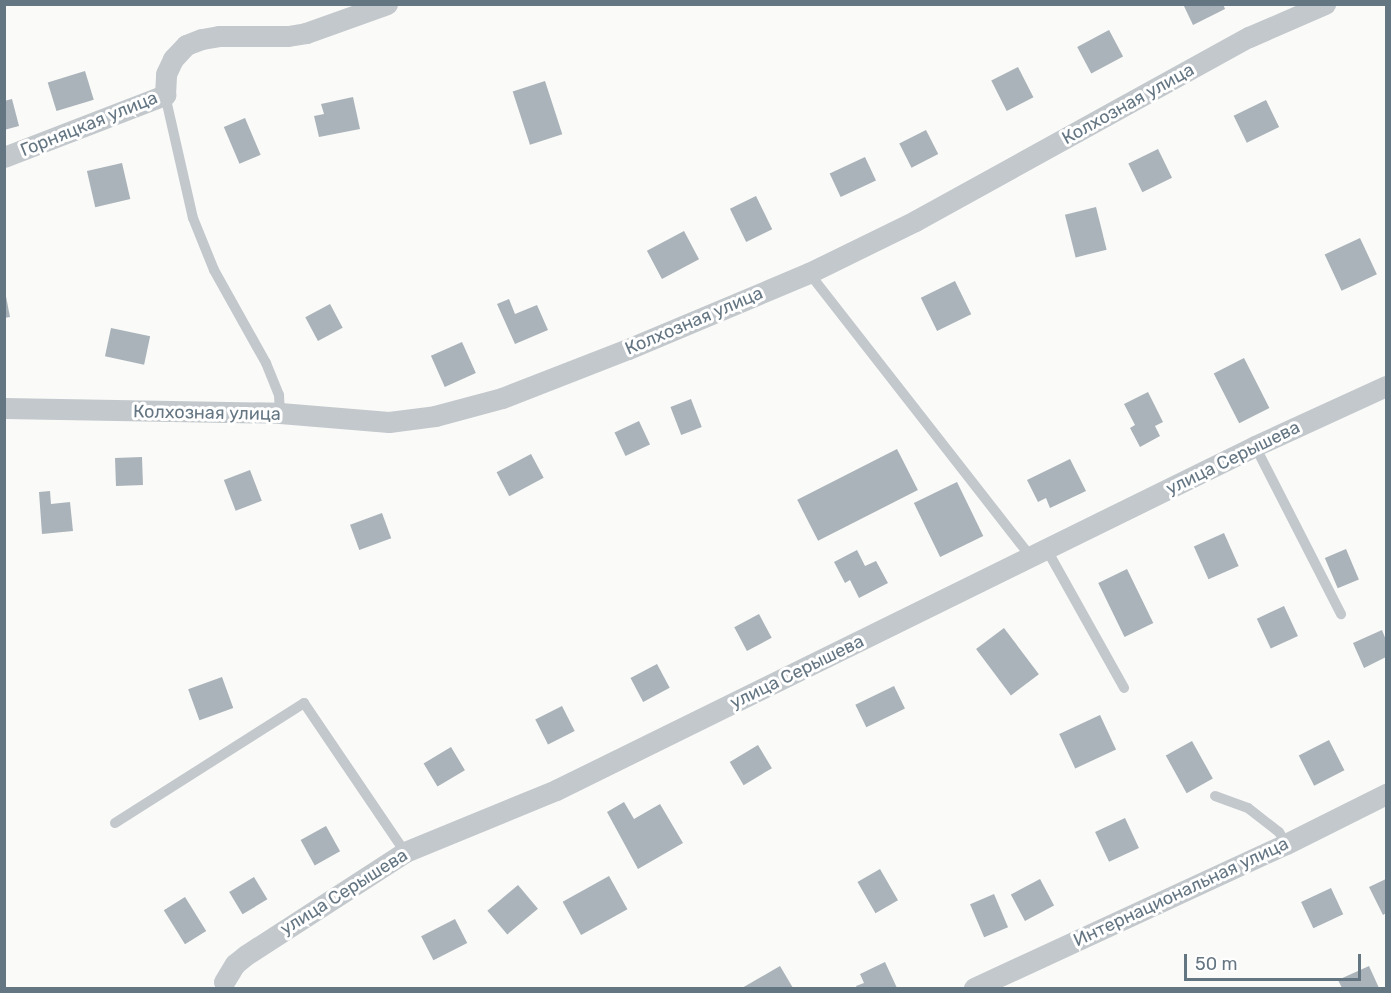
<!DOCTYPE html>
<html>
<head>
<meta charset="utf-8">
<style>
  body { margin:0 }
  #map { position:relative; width:1391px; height:993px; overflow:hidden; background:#fafaf8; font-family:Rubik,sans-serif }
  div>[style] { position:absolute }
  .building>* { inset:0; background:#aab3b9; transform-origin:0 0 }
  .lane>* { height:10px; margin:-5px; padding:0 5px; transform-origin:5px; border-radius:5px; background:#c3c8cc }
  .street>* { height:21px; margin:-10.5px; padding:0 10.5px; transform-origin:10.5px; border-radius:10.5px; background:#c3c8cc }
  span { translate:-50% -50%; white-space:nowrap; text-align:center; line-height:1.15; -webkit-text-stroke:6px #fff; paint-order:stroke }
  .street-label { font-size:18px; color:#657683 }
  .frame { position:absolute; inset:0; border:6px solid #657683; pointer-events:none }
  .scale { position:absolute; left:1184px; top:954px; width:177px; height:27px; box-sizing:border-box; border:3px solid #657683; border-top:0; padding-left:8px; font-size:18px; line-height:21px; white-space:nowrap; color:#657683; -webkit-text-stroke:4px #fff; paint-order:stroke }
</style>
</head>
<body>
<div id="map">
  <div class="building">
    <i style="clip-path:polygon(1183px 4px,1223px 4px,1225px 9px,1193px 25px)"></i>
    <i style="left:1109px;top:30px;width:30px;height:36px;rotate:62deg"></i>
    <i style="left:1018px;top:67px;width:34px;height:30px;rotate:63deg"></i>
    <i style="left:85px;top:71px;width:30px;height:39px;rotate:73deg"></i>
    <i style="left:545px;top:81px;width:56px;height:34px;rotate:72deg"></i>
    <i style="clip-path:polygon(353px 97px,360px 129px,319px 137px,314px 116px,324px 114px,321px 104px)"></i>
    <i style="clip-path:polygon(12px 99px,19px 126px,4px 130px,4px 101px)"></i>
    <i style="left:1266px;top:100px;width:30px;height:36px;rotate:64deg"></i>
    <i style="left:245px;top:118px;width:40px;height:23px;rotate:67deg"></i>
    <i style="left:926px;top:130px;width:27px;height:30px;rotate:63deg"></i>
    <i style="left:1158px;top:149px;width:32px;height:33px;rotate:64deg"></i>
    <i style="left:865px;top:157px;width:26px;height:39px;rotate:65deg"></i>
    <i style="left:122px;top:163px;width:37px;height:36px;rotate:77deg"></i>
    <i style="left:756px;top:196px;width:37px;height:29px;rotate:64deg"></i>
    <i style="left:1096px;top:207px;width:44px;height:32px;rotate:76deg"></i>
    <i style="left:684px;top:231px;width:32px;height:42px;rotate:62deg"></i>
    <i style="left:1360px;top:238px;width:40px;height:39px;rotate:65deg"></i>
    <i style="left:955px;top:281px;width:37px;height:38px;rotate:64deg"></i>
    <i style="clip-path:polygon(4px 286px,10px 317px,4px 318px)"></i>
    <i style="clip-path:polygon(509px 299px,515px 314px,537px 305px,548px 330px,515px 344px,497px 304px)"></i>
    <i style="left:330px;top:304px;width:27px;height:28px;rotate:62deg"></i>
    <i style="left:111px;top:328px;width:40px;height:29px;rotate:12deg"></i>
    <i style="left:462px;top:342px;width:34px;height:34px;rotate:66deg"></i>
    <i style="left:1244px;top:358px;width:56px;height:34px;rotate:63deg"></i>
    <i style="clip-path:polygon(1148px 392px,1163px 422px,1155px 426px,1160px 436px,1140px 447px,1130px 428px,1135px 425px,1124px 404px)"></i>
    <i style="left:691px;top:399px;width:30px;height:22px;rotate:69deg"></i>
    <i style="left:639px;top:421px;width:26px;height:27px;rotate:65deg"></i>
    <i style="left:897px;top:449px;width:46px;height:112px;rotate:63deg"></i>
    <i style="left:531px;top:454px;width:27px;height:39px;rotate:62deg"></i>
    <i style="left:142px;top:457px;width:28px;height:27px;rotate:88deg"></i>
    <i style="clip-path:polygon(1070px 459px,1086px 491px,1050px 508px,1046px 498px,1038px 502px,1027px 480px)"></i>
    <i style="left:250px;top:470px;width:33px;height:28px;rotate:69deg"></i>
    <i style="left:957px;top:482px;width:60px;height:48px;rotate:64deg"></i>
    <i style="clip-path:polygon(50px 491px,51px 504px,70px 502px,73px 531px,42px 534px,39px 492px)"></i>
    <i style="left:382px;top:513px;width:27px;height:34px;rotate:70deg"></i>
    <i style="left:1224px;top:533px;width:36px;height:33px;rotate:66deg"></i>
    <i style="left:1346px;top:549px;width:33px;height:23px;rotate:67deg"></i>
    <i style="clip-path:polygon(857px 550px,865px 566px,876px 561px,888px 583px,859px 598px,850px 580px,845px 583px,834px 562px)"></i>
    <i style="left:1127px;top:569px;width:60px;height:32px;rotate:64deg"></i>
    <i style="left:1284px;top:606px;width:33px;height:30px;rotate:65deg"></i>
    <i style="left:759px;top:614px;width:27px;height:28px;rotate:62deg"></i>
    <i style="left:1004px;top:628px;width:58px;height:35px;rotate:53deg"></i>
    <i style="clip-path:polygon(1382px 630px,1386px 640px,1386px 657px,1364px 668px,1353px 643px)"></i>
    <i style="left:657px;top:664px;width:27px;height:30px;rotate:62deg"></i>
    <i style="left:222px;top:677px;width:33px;height:36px;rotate:70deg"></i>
    <i style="left:894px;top:686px;width:25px;height:43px;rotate:64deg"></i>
    <i style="left:562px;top:706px;width:28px;height:30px;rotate:63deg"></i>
    <i style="left:1100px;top:715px;width:38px;height:45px;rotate:65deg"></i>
    <i style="left:1329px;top:740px;width:34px;height:34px;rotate:63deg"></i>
    <i style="left:1192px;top:741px;width:43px;height:30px;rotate:61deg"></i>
    <i style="left:758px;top:745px;width:27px;height:33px;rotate:59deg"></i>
    <i style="left:451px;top:747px;width:27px;height:32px;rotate:59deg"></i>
    <i style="clip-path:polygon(624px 802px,634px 819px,660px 804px,683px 843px,638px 869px,607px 812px)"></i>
    <i style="left:1125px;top:818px;width:33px;height:33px;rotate:65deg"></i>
    <i style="left:326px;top:826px;width:29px;height:29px;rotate:61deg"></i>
    <i style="left:880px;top:869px;width:36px;height:26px;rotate:60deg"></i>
    <i style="left:609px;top:876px;width:38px;height:53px;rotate:61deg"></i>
    <i style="left:254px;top:877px;width:26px;height:29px;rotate:59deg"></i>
    <i style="left:1040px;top:879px;width:30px;height:33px;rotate:62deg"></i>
    <i style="clip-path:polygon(1386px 879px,1386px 913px,1383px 915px,1369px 887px)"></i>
    <i style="left:518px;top:885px;width:31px;height:40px;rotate:50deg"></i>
    <i style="left:1331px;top:888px;width:29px;height:33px;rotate:65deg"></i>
    <i style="left:994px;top:894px;width:36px;height:26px;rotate:67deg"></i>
    <i style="left:185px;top:897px;width:40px;height:25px;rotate:58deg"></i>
    <i style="left:455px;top:919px;width:27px;height:38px;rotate:63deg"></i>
    <i style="clip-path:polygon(885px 962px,897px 988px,857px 988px,856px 986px,864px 983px,860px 974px)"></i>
    <i style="clip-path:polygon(780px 966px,793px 988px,742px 988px)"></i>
    <i style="clip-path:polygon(1369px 966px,1379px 988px,1342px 988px,1338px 980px)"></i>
  </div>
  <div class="lane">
    <i style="left:165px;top:95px;width:126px;rotate:77.2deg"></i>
    <i style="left:193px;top:218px;width:56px;rotate:68deg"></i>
    <i style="left:214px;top:270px;width:107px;rotate:60.8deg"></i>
    <i style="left:266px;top:363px;width:35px;rotate:68deg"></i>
    <i style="left:279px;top:395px;width:18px;rotate:87deg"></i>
    <i style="left:809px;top:273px;width:360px;rotate:52deg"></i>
    <i style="left:1255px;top:446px;width:189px;rotate:62.9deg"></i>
    <i style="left:1047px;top:550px;width:158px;rotate:60.8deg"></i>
    <i style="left:1215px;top:796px;width:35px;rotate:20deg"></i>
    <i style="left:1248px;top:808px;width:39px;rotate:38deg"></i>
    <i style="left:1279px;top:832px;width:14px;rotate:60deg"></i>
    <i style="left:115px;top:823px;width:224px;rotate:-32.4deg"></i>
    <i style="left:304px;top:703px;width:180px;rotate:55.9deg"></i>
  </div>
  <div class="street">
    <i style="left:4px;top:157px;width:173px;rotate:-21.1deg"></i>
    <i style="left:165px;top:95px;width:21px;rotate:-87deg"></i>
    <i style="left:166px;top:74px;width:17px;rotate:-65deg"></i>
    <i style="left:173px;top:59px;width:19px;rotate:-47deg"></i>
    <i style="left:186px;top:45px;width:17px;rotate:-21deg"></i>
    <i style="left:202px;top:39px;width:17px;rotate:-10deg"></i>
    <i style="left:219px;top:36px;width:69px"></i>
    <i style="left:288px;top:36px;width:18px;rotate:-9deg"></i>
    <i style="left:306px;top:33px;width:86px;rotate:-19.7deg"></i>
    <i style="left:4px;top:408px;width:276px;rotate:1deg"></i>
    <i style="left:280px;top:413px;width:109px;rotate:4.7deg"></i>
    <i style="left:389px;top:422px;width:46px;rotate:-7.4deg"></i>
    <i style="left:435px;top:416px;width:69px;rotate:-15deg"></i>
    <i style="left:502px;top:398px;width:135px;rotate:-21.3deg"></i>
    <i style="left:628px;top:349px;width:196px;rotate:-22.8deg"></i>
    <i style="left:809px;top:273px;width:118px;rotate:-26.1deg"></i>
    <i style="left:915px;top:221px;width:381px;rotate:-28.9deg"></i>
    <i style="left:1249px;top:37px;width:83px;rotate:-23.5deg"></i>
    <i style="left:224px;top:982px;width:21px;rotate:-59deg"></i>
    <i style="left:235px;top:964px;width:14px;rotate:-39deg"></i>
    <i style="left:246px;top:955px;width:189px;rotate:-32.9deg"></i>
    <i style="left:405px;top:852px;width:163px;rotate:-22.3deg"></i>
    <i style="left:556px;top:790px;width:779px;rotate:-26.2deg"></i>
    <i style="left:1255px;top:446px;width:144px;rotate:-24.6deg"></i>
    <i style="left:974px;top:988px;width:344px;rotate:-24.8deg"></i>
    <i style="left:1286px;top:844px;width:112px;rotate:-26.6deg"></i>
  </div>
  <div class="street-label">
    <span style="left:1128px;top:104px;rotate:-29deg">Колхозная улица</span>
    <span style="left:89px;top:124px;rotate:-22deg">Горняцкая улица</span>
    <span style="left:694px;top:321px;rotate:-23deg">Колхозная улица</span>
    <span style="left:207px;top:413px;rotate:1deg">Колхозная улица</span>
    <span style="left:1233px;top:458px;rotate:-26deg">улица Серышева</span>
    <span style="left:797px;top:672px;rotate:-26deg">улица Серышева</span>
    <span style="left:344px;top:892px;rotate:-32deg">улица Серышева</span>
    <span style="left:1181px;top:892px;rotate:-25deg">Интернациональная улица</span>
  </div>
  <div class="frame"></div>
  <div class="scale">50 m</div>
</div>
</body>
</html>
